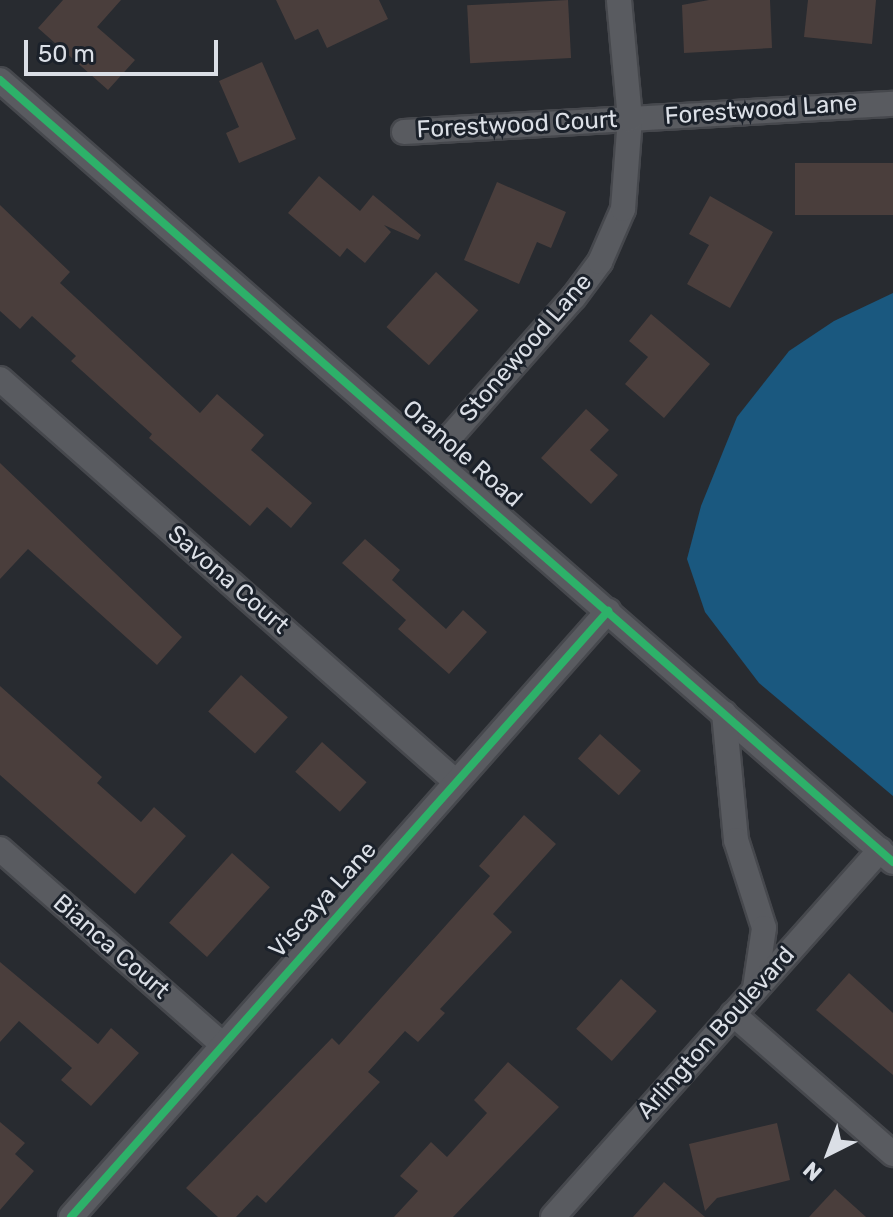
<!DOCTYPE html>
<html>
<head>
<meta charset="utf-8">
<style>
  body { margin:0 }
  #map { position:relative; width:893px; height:1217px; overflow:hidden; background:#282b30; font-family:Rubik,sans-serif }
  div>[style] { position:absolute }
  .water>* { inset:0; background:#1a587f }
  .building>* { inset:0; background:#4a3e3c; transform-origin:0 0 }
  .roads { filter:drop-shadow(2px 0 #46484d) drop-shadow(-2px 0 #46484d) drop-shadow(0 2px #46484d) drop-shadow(0 -2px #46484d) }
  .minor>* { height:24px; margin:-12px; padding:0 12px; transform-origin:12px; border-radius:12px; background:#595b60 }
  .cycleway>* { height:8px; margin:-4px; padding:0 4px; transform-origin:4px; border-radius:4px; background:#2db169 }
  span { translate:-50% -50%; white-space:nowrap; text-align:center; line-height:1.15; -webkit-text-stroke:6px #1b212a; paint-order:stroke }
  .street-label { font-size:24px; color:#dbdfe6 }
  .north { position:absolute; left:789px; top:1113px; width:80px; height:80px; -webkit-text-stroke:6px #1b212a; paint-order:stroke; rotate:222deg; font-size:22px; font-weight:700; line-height:32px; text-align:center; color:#dbdfe6 }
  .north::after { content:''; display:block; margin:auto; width:28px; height:36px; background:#dbdfe6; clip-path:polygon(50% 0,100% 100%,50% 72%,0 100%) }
  .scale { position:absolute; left:24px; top:40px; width:194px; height:36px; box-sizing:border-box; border:4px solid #dbdfe6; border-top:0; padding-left:10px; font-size:24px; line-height:28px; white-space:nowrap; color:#dbdfe6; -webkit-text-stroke:6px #1b212a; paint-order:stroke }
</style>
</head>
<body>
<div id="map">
  <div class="water">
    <i style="clip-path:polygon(893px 293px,893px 796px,759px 683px,705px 612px,687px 559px,701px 506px,737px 417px,789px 351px,834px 321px)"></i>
  </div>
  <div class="building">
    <i style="clip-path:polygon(63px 0,121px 0,97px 27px,135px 60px,108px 90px,38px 28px)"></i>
    <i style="clip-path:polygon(276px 0,379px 0,388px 19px,327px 48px,318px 29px,295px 40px)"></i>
    <i style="left:568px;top:0;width:58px;height:101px;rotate:87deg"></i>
    <i style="clip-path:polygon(709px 0,770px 0,772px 48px,684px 53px,682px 5px)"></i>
    <i style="clip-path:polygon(808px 0,876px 0,872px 44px,804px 37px)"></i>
    <i style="clip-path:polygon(262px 62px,296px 139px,239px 163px,226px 133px,239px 127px,219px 81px)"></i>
    <i style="left:893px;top:163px;width:52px;height:98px;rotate:90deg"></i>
    <i style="clip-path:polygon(319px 176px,360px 211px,373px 195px,421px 235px,418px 240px,384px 225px,391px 232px,365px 263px,347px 248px,340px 257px,288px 213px)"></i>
    <i style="clip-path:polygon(497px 182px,566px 212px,551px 248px,537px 242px,519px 284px,464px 260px)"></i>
    <i style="clip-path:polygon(710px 196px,773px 232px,730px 308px,687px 284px,709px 245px,689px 234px)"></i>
    <i style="clip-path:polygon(0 205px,70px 272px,60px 283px,200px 413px,217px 394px,264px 435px,251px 450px,312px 503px,291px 528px,267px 507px,250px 526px,149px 438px,152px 434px,71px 361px,76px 356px,32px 316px,20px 329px,0 311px)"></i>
    <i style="left:436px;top:272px;width:57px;height:74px;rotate:42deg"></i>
    <i style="clip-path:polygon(651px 314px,710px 364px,664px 418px,625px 384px,648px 357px,629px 341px)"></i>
    <i style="clip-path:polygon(586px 409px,609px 430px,590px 450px,618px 475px,591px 504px,541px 458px)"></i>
    <i style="clip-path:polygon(0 463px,182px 637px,157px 665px,28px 549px,0 579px)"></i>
    <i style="clip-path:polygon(365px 539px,400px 570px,392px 580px,446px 629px,463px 610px,487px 632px,449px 674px,398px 629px,406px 620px,342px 563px)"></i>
    <i style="left:241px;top:675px;width:63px;height:49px;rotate:42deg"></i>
    <i style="clip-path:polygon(0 686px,102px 777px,97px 783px,141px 822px,154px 807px,186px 836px,135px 894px,0 775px)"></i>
    <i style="left:600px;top:734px;width:55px;height:33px;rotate:42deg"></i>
    <i style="left:322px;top:742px;width:60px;height:40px;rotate:42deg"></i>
    <i style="clip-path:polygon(524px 815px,556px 844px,493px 914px,512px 932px,440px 1009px,445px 1013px,418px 1042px,405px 1031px,368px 1072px,380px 1082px,266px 1203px,257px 1195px,236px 1217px,218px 1217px,186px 1188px,332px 1038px,339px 1045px,490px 876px,479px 866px)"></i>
    <i style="left:232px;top:853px;width:51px;height:94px;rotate:42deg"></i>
    <i style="clip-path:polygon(0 962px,98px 1044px,111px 1028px,139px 1053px,91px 1106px,61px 1080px,72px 1068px,19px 1021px,0 1042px)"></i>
    <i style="clip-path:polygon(849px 973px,893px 1013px,893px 1075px,816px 1010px)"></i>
    <i style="left:621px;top:979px;width:48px;height:67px;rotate:42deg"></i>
    <i style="clip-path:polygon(508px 1062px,559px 1107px,453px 1217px,394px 1217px,418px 1191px,400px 1176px,431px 1142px,447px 1157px,487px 1113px,474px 1100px)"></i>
    <i style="clip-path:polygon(0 1122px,25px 1143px,15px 1154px,34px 1171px,0 1210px)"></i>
    <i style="clip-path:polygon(777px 1123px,790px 1180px,717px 1198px,705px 1211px,689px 1144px)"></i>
    <i style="clip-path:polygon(664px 1182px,705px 1217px,633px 1217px)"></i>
    <i style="clip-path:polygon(835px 1189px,866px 1217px,809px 1217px)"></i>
  </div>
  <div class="roads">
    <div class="minor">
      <i style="left:0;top:80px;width:1187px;rotate:41.21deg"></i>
      <i style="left:404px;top:132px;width:490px;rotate:-3.3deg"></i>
      <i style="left:0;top:379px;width:607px;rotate:41.46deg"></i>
      <i style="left:434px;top:455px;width:211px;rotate:-48.5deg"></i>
      <i style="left:574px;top:297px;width:44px;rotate:-53.4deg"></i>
      <i style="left:600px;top:262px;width:58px;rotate:-66.5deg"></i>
      <i style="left:623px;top:209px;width:90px;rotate:-85.6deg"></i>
      <i style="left:630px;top:119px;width:120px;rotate:-95.3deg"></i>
      <i style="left:724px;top:713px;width:128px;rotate:84.6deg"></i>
      <i style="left:736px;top:840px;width:92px;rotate:72.3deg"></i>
      <i style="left:764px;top:928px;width:61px;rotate:98.5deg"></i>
      <i style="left:0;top:849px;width:295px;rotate:41.3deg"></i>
      <i style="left:733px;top:1014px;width:213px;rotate:41.2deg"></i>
      <i style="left:71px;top:1217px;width:810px;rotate:-48.45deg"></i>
      <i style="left:553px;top:1217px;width:492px;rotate:-48.3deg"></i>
    </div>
  </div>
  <div class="cycleway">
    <i style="left:0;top:80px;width:1187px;rotate:41.21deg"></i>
    <i style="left:71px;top:1217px;width:810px;rotate:-48.45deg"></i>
  </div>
  <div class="street-label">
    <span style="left:761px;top:110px;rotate:-4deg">Forestwood Lane</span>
    <span style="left:517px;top:125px;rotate:-3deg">Forestwood Court</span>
    <span style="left:526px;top:348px;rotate:-49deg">Stonewood Lane</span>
    <span style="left:462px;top:454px;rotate:41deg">Oranole Road</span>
    <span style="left:228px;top:580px;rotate:41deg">Savona Court</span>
    <span style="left:323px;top:900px;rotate:-48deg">Viscaya Lane</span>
    <span style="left:111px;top:947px;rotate:41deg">Bianca Court</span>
    <span style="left:716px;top:1033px;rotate:-48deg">Arlington Boulevard</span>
  </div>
  <div class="north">N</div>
  <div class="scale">50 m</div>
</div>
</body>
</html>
